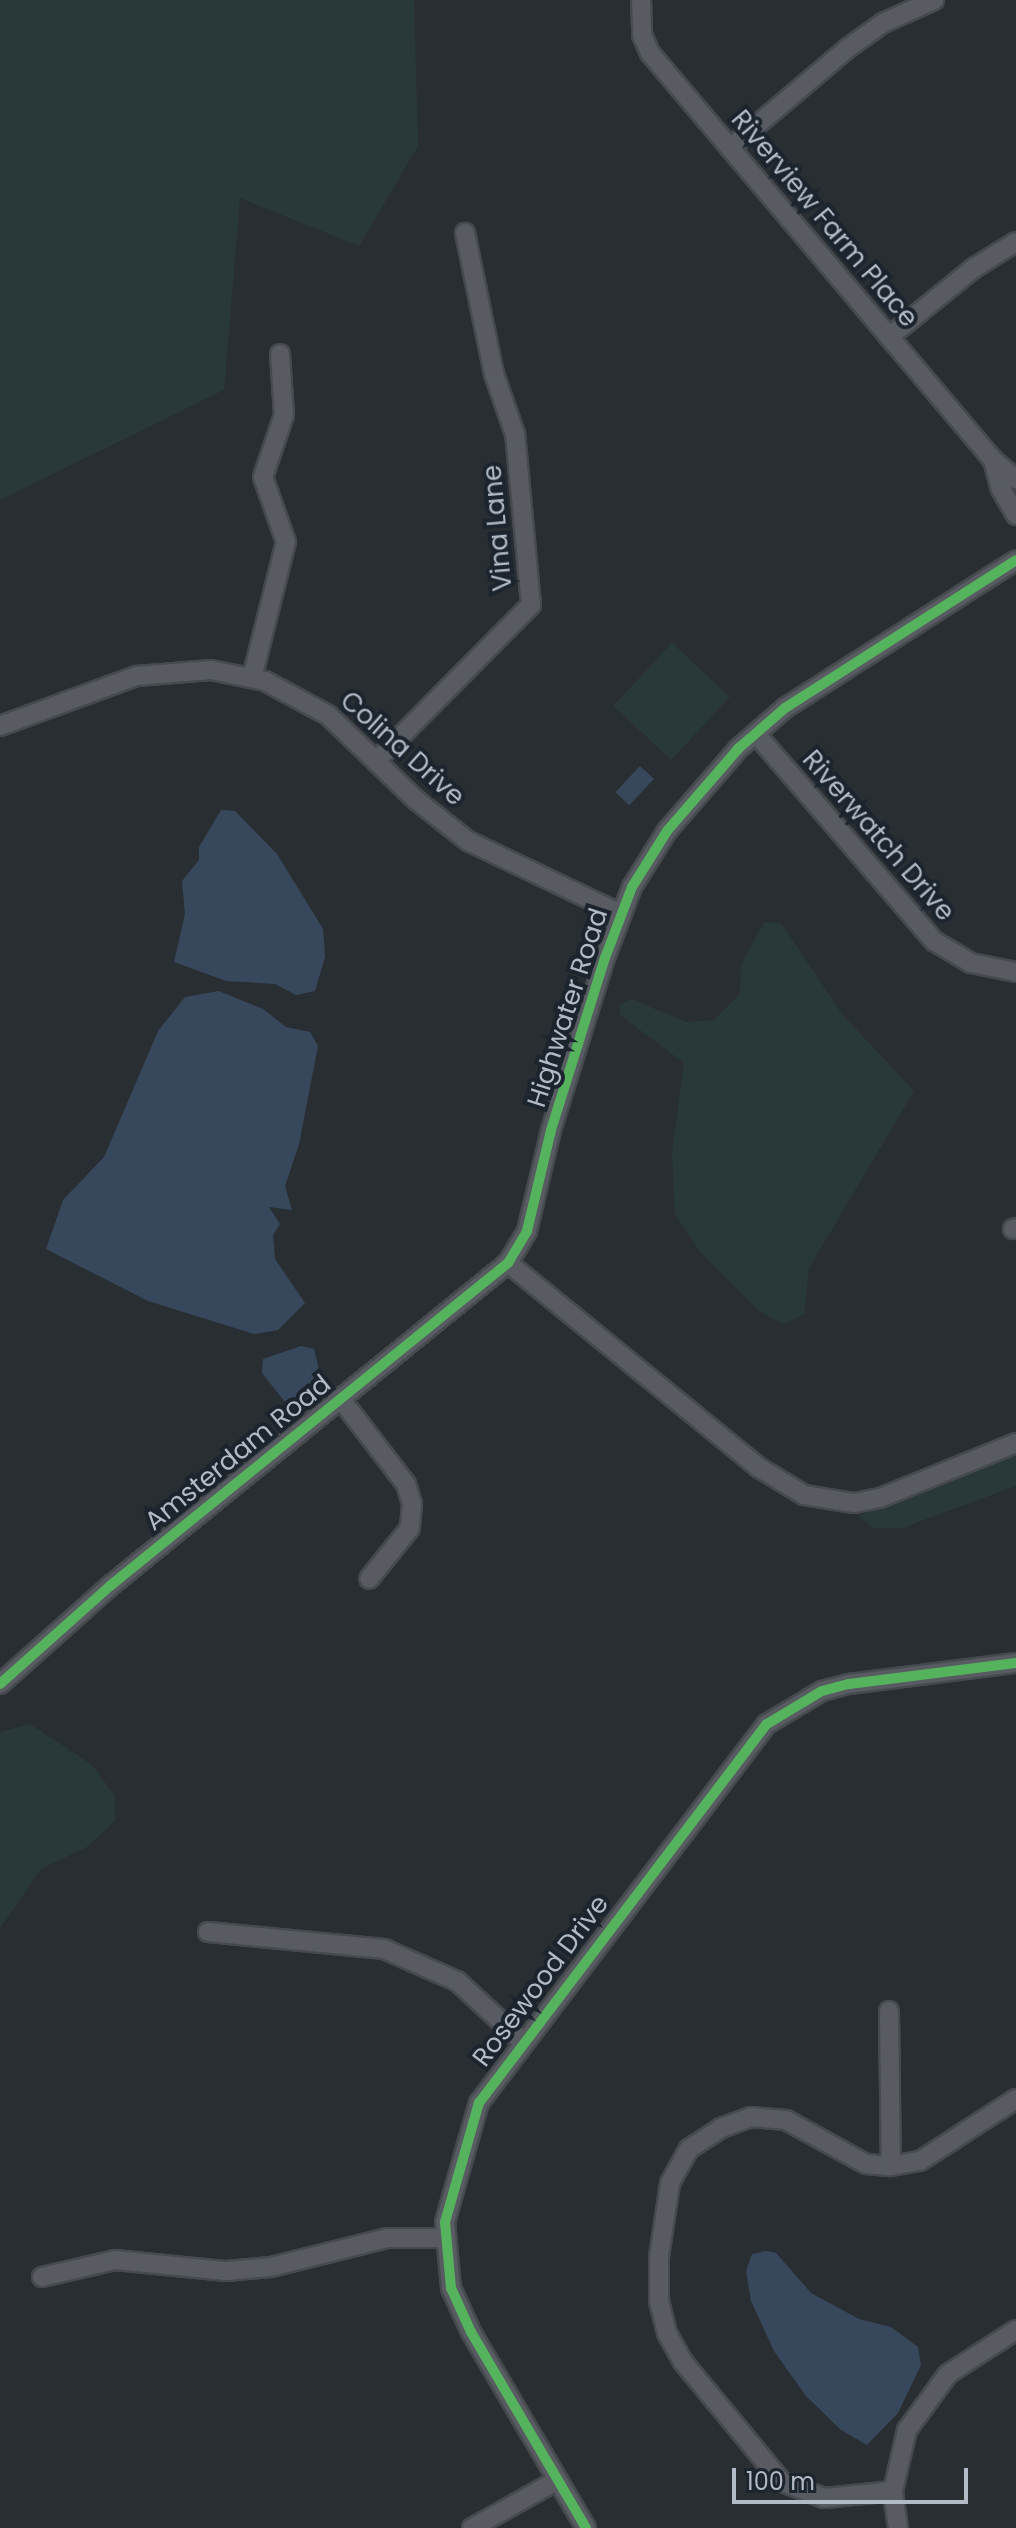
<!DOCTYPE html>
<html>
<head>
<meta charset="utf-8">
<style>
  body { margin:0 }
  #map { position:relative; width:1016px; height:2528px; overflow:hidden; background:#292e33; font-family:Poppins,sans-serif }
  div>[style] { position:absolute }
  .green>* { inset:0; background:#29393a; transform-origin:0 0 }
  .water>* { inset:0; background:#38485c; transform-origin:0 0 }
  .roads { filter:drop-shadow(2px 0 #464a4e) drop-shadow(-2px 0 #464a4e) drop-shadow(0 2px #464a4e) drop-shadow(0 -2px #464a4e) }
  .minor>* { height:18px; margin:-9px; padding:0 9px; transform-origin:9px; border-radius:9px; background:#585c62 }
  .cycleway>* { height:10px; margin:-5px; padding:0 5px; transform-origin:5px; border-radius:5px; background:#56b35d }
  span { translate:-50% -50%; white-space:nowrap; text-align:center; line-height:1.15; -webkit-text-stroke:8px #1c242e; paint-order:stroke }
  .street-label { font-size:26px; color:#b2bac5 }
  .scale { position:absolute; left:732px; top:2468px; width:236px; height:36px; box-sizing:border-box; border:4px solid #b2bac5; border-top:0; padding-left:10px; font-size:24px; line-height:28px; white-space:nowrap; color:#b2bac5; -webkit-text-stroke:6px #1c242e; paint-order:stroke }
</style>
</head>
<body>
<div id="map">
  <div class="green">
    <i style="clip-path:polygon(0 0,414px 0,418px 146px,359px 246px,240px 198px,224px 390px,0 500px)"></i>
    <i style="left:672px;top:643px;width:79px;height:86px;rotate:43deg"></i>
    <i style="clip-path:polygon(764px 922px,781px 923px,842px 1014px,914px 1091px,809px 1268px,804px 1314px,783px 1324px,758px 1310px,701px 1253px,675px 1214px,672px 1154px,684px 1063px,620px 1015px,619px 1005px,631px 999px,686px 1022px,714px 1020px,740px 994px,741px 965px)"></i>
    <i style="clip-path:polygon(1016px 1452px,1016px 1486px,902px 1528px,874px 1528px,858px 1516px)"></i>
    <i style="clip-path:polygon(30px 1724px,92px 1765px,115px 1796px,115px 1821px,87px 1847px,41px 1869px,0 1928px,0 1732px)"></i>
  </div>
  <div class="water">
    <i style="left:640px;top:766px;width:19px;height:36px;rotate:43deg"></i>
    <i style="clip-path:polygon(221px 810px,235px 811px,277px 854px,323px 929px,325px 957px,315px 991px,296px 995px,275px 984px,226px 981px,174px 962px,185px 914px,182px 881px,199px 860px,199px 847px)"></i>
    <i style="clip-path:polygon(219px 991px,263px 1009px,286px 1027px,310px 1032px,318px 1046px,299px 1144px,285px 1186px,292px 1210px,269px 1207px,280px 1224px,273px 1235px,275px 1259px,305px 1303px,278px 1330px,254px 1334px,148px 1301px,46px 1249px,63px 1200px,104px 1157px,158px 1031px,185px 997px)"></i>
    <i style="clip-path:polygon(301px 1346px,314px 1349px,321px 1378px,318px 1391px,301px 1403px,285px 1402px,262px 1373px,263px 1359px)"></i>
    <i style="clip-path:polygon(766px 2251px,776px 2253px,811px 2293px,859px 2319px,891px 2327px,918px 2347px,921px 2365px,898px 2413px,867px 2445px,841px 2430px,806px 2396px,774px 2351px,751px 2301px,746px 2271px,752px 2254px)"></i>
  </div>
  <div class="roads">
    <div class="minor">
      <i style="left:641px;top:0;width:35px;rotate:88deg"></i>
      <i style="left:642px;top:35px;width:20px;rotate:66deg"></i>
      <i style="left:650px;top:53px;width:532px;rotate:49.88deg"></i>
      <i style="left:993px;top:460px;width:30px;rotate:40deg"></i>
      <i style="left:730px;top:148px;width:155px;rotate:-40.3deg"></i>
      <i style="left:848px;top:48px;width:43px;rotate:-35.5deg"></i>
      <i style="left:883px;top:23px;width:56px;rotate:-24.3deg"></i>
      <i style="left:889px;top:337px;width:109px;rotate:-39.1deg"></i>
      <i style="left:974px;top:268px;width:49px;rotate:-31.8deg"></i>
      <i style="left:993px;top:460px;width:30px;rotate:75deg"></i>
      <i style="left:1001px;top:489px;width:30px;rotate:60deg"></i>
      <i style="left:252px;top:678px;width:140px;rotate:-76deg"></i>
      <i style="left:286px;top:542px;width:69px;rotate:-109.5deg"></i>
      <i style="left:263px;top:477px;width:65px;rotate:-71.3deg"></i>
      <i style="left:284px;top:415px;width:61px;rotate:-93.8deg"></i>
      <i style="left:0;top:726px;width:146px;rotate:-20.1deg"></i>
      <i style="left:137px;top:676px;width:74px;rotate:-4.6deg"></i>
      <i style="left:211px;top:670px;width:55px;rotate:11.5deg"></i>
      <i style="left:265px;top:681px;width:72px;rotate:28.4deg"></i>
      <i style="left:328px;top:715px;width:121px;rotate:44deg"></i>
      <i style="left:415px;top:799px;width:68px;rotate:38.4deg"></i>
      <i style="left:468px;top:841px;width:170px;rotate:25.5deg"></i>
      <i style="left:756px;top:734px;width:273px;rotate:49.3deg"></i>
      <i style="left:934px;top:941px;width:43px;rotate:30.7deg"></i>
      <i style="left:971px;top:963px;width:46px;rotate:11.3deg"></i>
      <i style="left:376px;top:761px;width:220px;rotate:-45.2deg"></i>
      <i style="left:531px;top:605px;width:172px;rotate:-95.3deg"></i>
      <i style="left:515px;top:434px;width:64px;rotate:-109.3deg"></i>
      <i style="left:494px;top:374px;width:144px;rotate:-101.6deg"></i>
      <i style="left:1013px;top:1229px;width:3px;rotate:-18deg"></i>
      <i style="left:508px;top:1263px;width:323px;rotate:39.2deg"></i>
      <i style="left:758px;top:1467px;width:54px;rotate:31.3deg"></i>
      <i style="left:804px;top:1495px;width:51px;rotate:9.1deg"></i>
      <i style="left:854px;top:1503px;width:26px;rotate:-11deg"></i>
      <i style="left:880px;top:1498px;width:147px;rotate:-22deg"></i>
      <i style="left:340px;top:1398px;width:108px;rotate:52.5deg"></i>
      <i style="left:406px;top:1484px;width:21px;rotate:73deg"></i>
      <i style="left:412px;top:1504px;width:24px;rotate:95deg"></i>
      <i style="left:410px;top:1528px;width:65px;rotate:128.8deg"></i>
      <i style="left:0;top:1684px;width:147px;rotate:-41.7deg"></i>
      <i style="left:110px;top:1586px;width:513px;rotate:-39.06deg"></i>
      <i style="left:508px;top:1263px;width:37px;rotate:-59deg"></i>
      <i style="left:527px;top:1231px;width:104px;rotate:-76.6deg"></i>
      <i style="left:551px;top:1130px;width:180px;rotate:-72.6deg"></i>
      <i style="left:605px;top:958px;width:76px;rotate:-69.2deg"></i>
      <i style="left:632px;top:887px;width:66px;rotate:-58deg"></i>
      <i style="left:667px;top:831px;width:110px;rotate:-49.1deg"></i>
      <i style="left:739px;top:748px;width:61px;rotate:-41deg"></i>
      <i style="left:785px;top:708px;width:274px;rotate:-32.6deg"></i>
      <i style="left:208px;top:1932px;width:177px;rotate:5.5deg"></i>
      <i style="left:384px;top:1949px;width:80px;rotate:23.7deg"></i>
      <i style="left:457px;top:1981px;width:88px;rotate:42.7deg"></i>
      <i style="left:889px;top:2011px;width:155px;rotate:89.3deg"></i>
      <i style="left:42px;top:2277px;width:75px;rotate:-13.1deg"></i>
      <i style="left:115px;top:2260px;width:112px;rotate:5.7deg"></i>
      <i style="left:226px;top:2271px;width:45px;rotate:-5.1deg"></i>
      <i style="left:271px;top:2267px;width:120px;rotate:-14deg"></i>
      <i style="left:387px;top:2238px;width:58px"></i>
      <i style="left:893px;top:2491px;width:69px;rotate:174.2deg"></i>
      <i style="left:824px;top:2498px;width:45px;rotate:-159.1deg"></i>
      <i style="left:782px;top:2482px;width:156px;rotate:-129.5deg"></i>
      <i style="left:683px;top:2362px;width:33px;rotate:-119deg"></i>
      <i style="left:667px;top:2333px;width:33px;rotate:-104deg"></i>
      <i style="left:659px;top:2301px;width:44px;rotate:-90deg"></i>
      <i style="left:659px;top:2257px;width:75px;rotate:-81.5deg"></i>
      <i style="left:670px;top:2183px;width:39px;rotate:-61deg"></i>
      <i style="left:689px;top:2149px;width:38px;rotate:-33deg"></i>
      <i style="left:721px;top:2128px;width:32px;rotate:-20deg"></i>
      <i style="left:751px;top:2117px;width:35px;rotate:5deg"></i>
      <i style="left:786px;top:2120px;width:91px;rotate:28.8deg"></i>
      <i style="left:866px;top:2164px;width:25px;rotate:5deg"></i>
      <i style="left:891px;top:2166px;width:29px;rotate:-10deg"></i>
      <i style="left:920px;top:2161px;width:114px;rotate:-32.9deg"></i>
      <i style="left:472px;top:2528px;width:98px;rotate:-29.2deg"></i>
      <i style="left:586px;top:2528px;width:227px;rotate:-120.4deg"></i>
      <i style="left:471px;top:2332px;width:48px;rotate:-114.4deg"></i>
      <i style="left:451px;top:2288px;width:66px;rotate:-95.2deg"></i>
      <i style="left:445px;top:2222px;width:124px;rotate:-74.1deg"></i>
      <i style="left:479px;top:2103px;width:476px;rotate:-52.8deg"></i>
      <i style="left:767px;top:1724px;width:64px;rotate:-31deg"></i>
      <i style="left:822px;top:1691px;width:28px;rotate:-15deg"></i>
      <i style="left:849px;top:1684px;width:168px;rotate:-7.2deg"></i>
      <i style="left:898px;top:2528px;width:37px;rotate:-98deg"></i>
      <i style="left:893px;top:2491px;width:63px;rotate:-77.1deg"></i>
      <i style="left:907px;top:2430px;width:69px;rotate:-53.8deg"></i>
      <i style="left:948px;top:2374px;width:81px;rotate:-32.9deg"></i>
    </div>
  </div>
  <div class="cycleway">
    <i style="left:0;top:1684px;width:147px;rotate:-41.7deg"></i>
    <i style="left:110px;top:1586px;width:513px;rotate:-39.06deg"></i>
    <i style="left:508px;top:1263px;width:37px;rotate:-59deg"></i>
    <i style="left:527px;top:1231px;width:104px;rotate:-76.6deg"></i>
    <i style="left:551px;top:1130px;width:180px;rotate:-72.6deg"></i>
    <i style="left:605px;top:958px;width:76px;rotate:-69.2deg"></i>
    <i style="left:632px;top:887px;width:66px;rotate:-58deg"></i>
    <i style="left:667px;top:831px;width:110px;rotate:-49.1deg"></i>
    <i style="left:739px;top:748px;width:61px;rotate:-41deg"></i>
    <i style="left:785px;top:708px;width:274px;rotate:-32.6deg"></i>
    <i style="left:586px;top:2528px;width:227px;rotate:-120.4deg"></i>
    <i style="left:471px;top:2332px;width:48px;rotate:-114.4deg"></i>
    <i style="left:451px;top:2288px;width:66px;rotate:-95.2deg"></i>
    <i style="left:445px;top:2222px;width:124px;rotate:-74.1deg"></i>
    <i style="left:479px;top:2103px;width:476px;rotate:-52.8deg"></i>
    <i style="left:767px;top:1724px;width:64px;rotate:-31deg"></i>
    <i style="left:822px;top:1691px;width:28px;rotate:-15deg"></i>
    <i style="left:849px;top:1684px;width:168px;rotate:-7.2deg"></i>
  </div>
  <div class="street-label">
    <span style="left:824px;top:219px;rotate:50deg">Riverview Farm Place</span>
    <span style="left:498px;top:528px;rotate:-95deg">Vina Lane</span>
    <span style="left:402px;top:749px;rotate:42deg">Colina Drive</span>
    <span style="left:878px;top:836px;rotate:49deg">Riverwatch Drive</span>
    <span style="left:568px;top:1008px;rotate:-72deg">Highwater Road</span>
    <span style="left:238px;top:1453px;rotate:-39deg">Amsterdam Road</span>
    <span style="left:541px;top:1981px;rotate:-53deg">Rosewood Drive</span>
  </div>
  <div class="scale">100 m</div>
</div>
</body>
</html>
